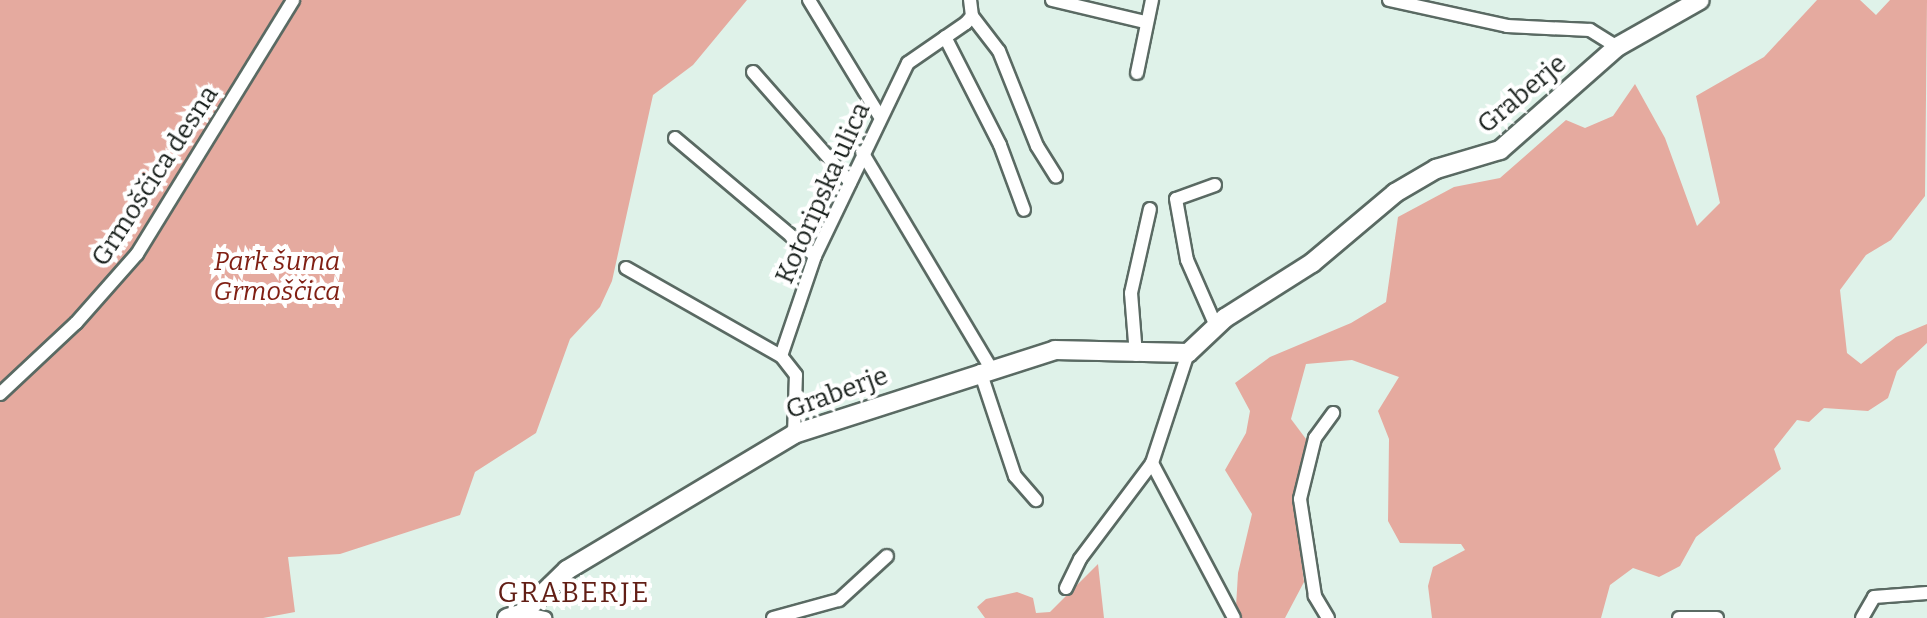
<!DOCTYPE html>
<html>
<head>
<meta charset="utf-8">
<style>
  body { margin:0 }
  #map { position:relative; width:1927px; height:618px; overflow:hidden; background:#dff2e9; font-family:Bitter,serif }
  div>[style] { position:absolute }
  .green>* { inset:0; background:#e5aa9f }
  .roads { filter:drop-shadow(2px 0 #5a6a63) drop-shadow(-2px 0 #5a6a63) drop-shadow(0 2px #5a6a63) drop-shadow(0 -2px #5a6a63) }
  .street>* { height:12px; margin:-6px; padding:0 6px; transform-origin:6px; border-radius:6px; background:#fff }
  .secondary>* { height:18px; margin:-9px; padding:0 9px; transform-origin:9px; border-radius:9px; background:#fff }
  span { translate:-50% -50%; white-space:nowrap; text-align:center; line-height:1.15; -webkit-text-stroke:8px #fff; paint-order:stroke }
  .street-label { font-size:26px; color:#171e1a }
  .park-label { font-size:26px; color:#801f13; font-style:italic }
  .neighbourhood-label { font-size:28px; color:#621e15; letter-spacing:2px }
</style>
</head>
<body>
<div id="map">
  <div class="green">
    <i style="clip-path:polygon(0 0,747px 0,693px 65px,653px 95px,612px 281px,600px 307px,570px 339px,536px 433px,475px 472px,460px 515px,340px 554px,288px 557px,295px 612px,263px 618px,0 618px)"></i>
    <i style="clip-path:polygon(1817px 0,1860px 0,1876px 15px,1890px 0,1927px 0,1925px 196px,1891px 240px,1866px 255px,1840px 290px,1847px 353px,1861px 364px,1896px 337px,1927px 324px,1927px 343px,1897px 371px,1888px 398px,1868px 411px,1824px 408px,1809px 422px,1797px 420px,1774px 449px,1781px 469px,1696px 537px,1680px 566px,1659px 577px,1633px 568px,1610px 585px,1601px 618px,1432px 618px,1428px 586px,1433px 567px,1465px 550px,1461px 544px,1400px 543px,1388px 521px,1389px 439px,1378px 411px,1399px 377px,1352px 360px,1306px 364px,1291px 419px,1309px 443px,1294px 499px,1304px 582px,1285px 618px,1242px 618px,1236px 607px,1238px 573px,1252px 514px,1225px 470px,1246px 433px,1250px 411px,1235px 383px,1270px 357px,1351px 323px,1386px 302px,1398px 217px,1454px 187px,1500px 178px,1566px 120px,1585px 128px,1613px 116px,1635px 84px,1665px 138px,1697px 226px,1720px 203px,1696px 96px,1764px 57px)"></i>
    <i style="clip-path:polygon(1098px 564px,1104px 618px,985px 618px,977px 607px,986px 599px,1017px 592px,1033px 598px,1036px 613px,1050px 612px)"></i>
  </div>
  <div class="roads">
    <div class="street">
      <i style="left:809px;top:0;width:135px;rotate:58.7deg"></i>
      <i style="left:1052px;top:0;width:96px;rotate:13.3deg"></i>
      <i style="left:1389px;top:0;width:121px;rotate:12.4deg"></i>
      <i style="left:1507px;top:26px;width:83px;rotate:2.8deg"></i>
      <i style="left:1590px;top:30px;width:32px;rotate:32deg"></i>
      <i style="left:972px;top:16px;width:44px;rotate:52.4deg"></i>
      <i style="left:999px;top:51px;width:102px;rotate:68.2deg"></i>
      <i style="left:1037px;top:146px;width:36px;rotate:58deg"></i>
      <i style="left:945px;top:37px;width:121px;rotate:63deg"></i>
      <i style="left:1000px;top:145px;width:69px;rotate:69.7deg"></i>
      <i style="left:753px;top:72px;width:147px;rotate:48.6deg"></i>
      <i style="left:1137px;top:73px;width:75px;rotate:-78.4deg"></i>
      <i style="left:675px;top:138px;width:183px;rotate:40.1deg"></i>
      <i style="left:862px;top:152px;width:250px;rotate:59.2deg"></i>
      <i style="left:1215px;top:185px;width:41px;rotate:160.3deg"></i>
      <i style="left:1176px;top:199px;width:62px;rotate:79.8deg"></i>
      <i style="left:1187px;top:260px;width:72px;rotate:66.3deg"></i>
      <i style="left:626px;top:268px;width:178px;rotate:29.6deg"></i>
      <i style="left:1136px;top:355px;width:62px;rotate:-94.6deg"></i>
      <i style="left:1131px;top:293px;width:86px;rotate:-77.3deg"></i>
      <i style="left:980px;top:371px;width:111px;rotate:71.6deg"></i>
      <i style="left:1015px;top:476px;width:32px;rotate:49deg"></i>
      <i style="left:0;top:394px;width:104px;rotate:-43.1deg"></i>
      <i style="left:76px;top:323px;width:92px;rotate:-48.5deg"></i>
      <i style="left:137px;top:254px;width:298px;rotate:-58.4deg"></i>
      <i style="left:794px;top:434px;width:59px;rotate:-88.1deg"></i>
      <i style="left:796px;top:375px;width:24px;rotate:-128deg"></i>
      <i style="left:781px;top:356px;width:106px;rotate:-71.2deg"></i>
      <i style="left:815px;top:256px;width:214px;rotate:-64.3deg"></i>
      <i style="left:908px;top:63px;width:70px;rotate:-34.6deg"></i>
      <i style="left:966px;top:23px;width:9px;rotate:-49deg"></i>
      <i style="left:972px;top:16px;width:16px;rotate:-97deg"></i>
      <i style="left:1152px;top:463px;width:175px;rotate:62.1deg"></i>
      <i style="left:1066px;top:588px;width:32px;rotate:-64deg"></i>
      <i style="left:1080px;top:559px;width:120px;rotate:-53.1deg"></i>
      <i style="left:1152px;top:463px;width:116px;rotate:-71.9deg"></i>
      <i style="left:524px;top:618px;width:5px;rotate:-101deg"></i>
      <i style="left:523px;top:613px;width:23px;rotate:13deg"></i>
      <i style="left:773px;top:618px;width:68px;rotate:-15.3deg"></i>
      <i style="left:839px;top:600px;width:65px;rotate:-42.5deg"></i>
      <i style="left:1328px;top:618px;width:26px;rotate:-121deg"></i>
      <i style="left:1315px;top:596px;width:98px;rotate:-98.8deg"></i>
      <i style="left:1300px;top:499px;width:63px;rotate:-76.2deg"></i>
      <i style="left:1315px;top:438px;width:31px;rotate:-54deg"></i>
      <i style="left:1679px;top:618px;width:38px"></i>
      <i style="left:1862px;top:618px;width:24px;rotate:-60deg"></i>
      <i style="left:1874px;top:597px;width:53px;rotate:-4.3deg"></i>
    </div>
    <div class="secondary">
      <i style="left:507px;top:618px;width:17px;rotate:-17deg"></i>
      <i style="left:523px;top:613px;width:62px;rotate:-44.3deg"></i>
      <i style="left:567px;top:570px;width:265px;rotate:-30.9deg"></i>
      <i style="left:794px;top:434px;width:274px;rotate:-17.8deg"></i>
      <i style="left:1055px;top:350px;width:133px;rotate:1.3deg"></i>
      <i style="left:1188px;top:353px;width:51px;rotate:-43.4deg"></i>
      <i style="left:1225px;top:318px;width:103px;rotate:-32.3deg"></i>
      <i style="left:1312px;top:263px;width:109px;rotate:-40.1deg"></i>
      <i style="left:1395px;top:193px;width:48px;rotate:-30.3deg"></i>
      <i style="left:1436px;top:169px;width:67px;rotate:-16.5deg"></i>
      <i style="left:1500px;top:150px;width:156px;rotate:-41.4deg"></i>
      <i style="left:1617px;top:47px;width:95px;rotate:-29.5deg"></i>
    </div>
  </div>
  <div class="street-label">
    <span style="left:1522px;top:94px;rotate:-40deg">Graberje</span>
    <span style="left:155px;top:176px;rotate:-57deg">Grmoščica desna</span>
    <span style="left:823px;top:193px;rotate:-66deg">Kotoripska ulica</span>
    <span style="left:837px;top:393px;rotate:-20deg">Graberje</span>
  </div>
  <div class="park-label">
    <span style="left:277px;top:277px">Park šuma<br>Grmoščica</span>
  </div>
  <div class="neighbourhood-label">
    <span style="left:574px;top:593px">GRABERJE</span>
  </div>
</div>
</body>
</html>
